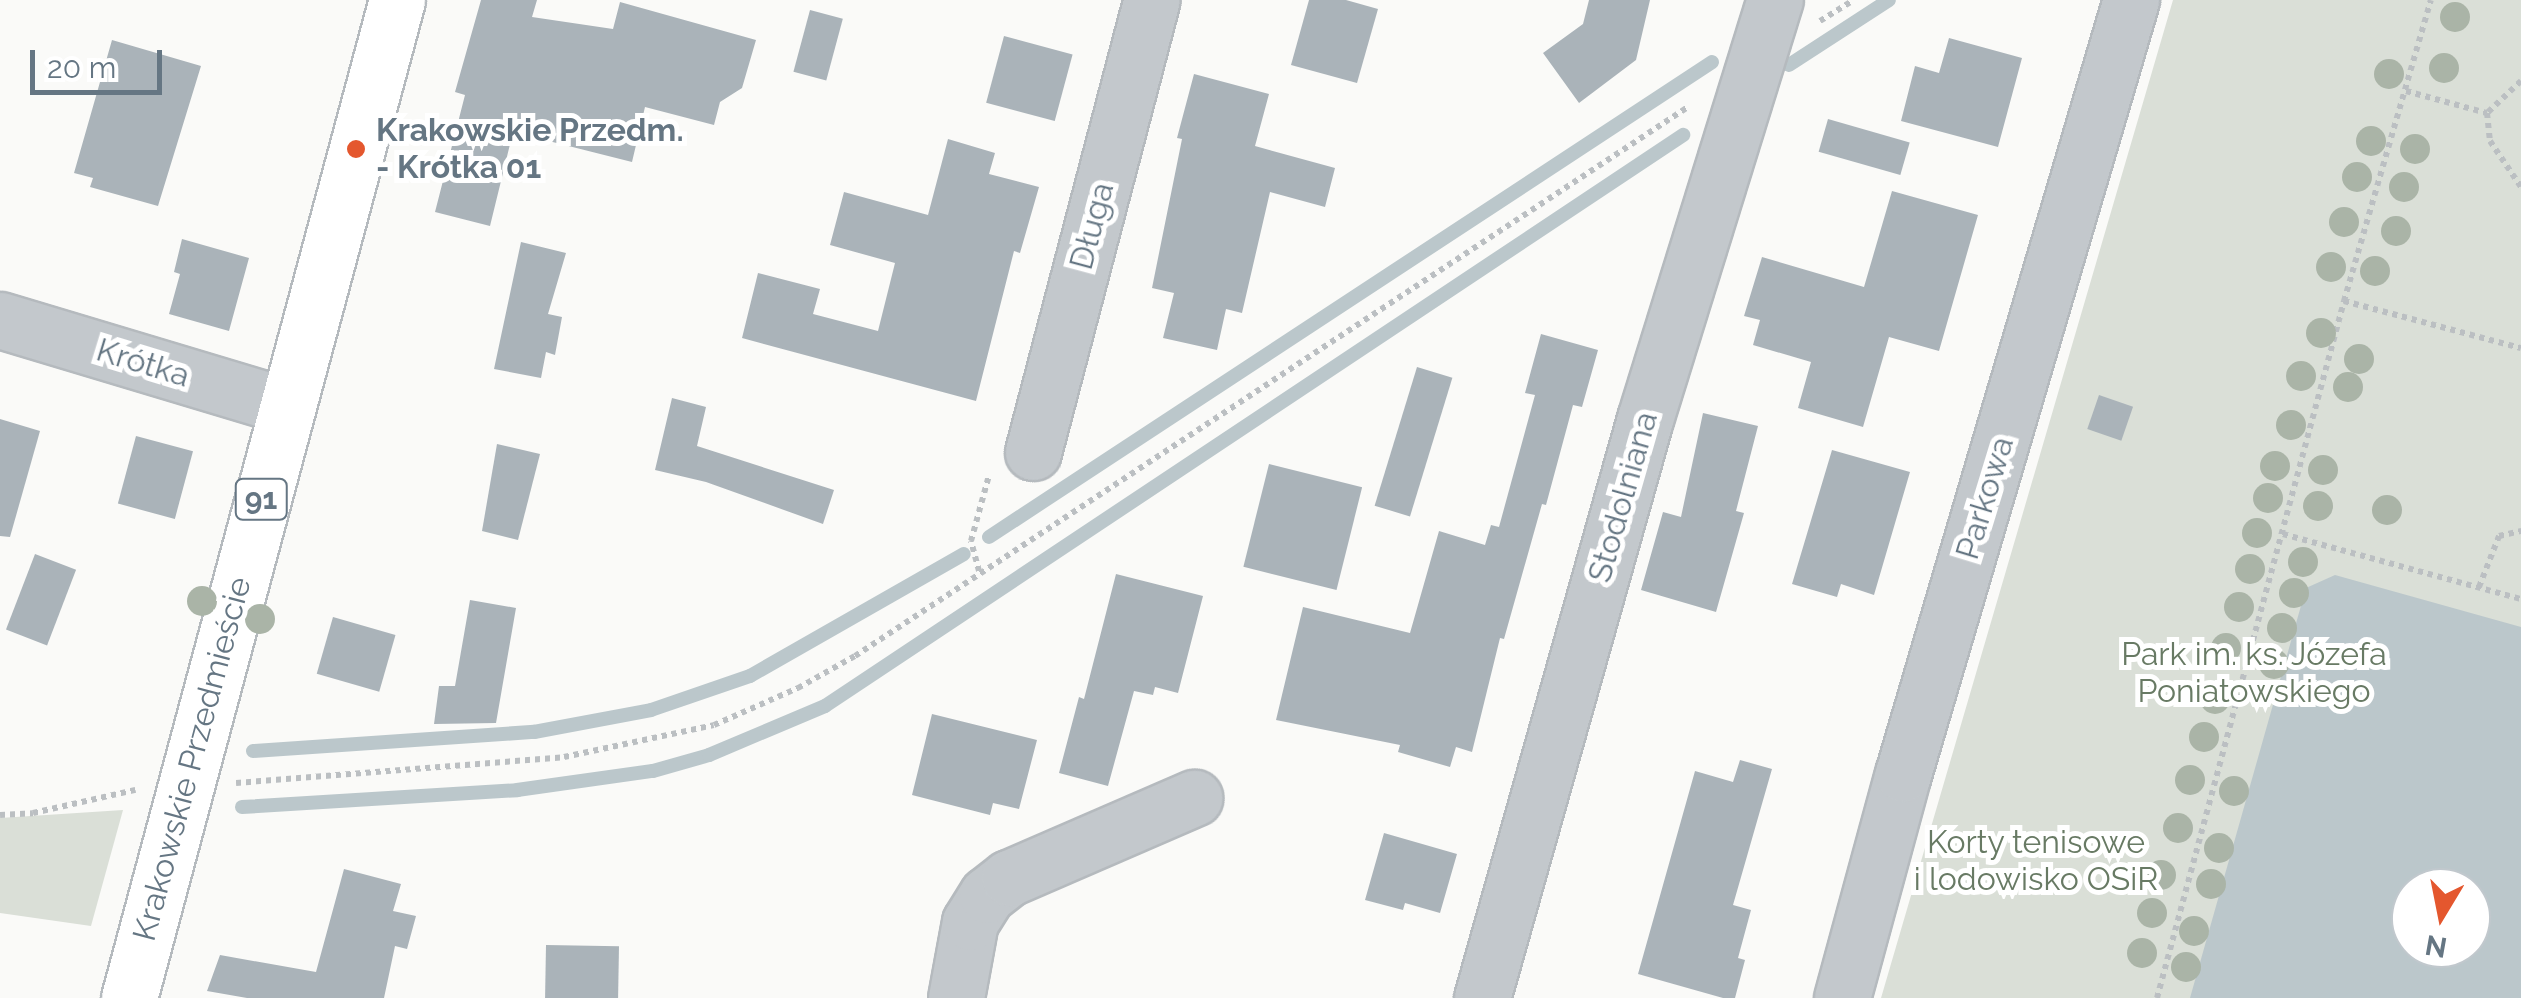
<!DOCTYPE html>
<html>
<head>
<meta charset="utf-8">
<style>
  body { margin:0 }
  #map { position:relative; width:2521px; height:998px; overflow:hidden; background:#fafaf8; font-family:Raleway,sans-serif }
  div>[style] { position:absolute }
  .green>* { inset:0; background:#dadfd7 }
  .water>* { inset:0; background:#bbc7cb }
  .stream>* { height:14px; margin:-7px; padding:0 7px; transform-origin:7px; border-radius:7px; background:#bbc7cb }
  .building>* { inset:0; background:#aab3b9; transform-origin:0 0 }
  .path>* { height:6px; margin-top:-3px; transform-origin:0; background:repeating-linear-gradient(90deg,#bbbfc2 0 5px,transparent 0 10px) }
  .roads { filter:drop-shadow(2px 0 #b5babe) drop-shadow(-2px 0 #b5babe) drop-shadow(0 2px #b5babe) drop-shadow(0 -2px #b5babe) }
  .minor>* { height:55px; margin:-27.5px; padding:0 27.5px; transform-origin:27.5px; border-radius:27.5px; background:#c3c8cc }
  .major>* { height:55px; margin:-27.5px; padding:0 27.5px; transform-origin:27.5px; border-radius:27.5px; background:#fff }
  .trees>* { width:30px; height:30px; margin:-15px; border-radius:50%; background:#aab4a7 }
  .dots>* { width:28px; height:28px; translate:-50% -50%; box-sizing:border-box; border:5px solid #fff; border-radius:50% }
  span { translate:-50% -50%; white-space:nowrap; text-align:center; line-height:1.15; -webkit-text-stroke:10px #fff; paint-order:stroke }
  .shield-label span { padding:2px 8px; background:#fff; border:2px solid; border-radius:8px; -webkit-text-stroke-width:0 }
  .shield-label { font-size:30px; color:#657683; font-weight:700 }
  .poi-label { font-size:32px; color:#657683; font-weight:700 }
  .left { translate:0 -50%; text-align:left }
  .street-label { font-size:32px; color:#657683 }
  .park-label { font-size:32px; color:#687a64 }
  .north { position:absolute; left:2391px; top:868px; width:100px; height:100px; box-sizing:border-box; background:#fff; border:2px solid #c1c8cd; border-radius:50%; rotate:190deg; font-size:28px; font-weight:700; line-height:40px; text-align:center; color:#657683 }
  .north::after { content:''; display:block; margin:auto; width:35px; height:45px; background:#e4572e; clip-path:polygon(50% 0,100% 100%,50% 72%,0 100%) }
  .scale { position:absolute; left:30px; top:50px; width:132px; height:45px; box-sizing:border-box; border:5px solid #657683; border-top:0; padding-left:12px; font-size:30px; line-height:35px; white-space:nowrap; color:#657683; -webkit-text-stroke:8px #fff; paint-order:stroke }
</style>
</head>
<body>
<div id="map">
  <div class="green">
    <i style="clip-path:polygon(evenodd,2173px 0,2521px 0,2521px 998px,1881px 998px,2173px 0,2411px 888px,2471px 888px,2471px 948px,2411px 948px,2411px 888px)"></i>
    <i style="clip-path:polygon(123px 810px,91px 926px,0 913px,0 818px)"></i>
  </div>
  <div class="water">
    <i style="clip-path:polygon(evenodd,2335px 575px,2521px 627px,2521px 998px,2190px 998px,2306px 588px,2335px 575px,2411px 888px,2471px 888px,2471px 948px,2411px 948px,2411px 888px)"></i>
  </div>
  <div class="stream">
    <i style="left:1789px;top:65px;width:119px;rotate:-33deg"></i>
    <i style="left:989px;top:537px;width:865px;rotate:-33.3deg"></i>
    <i style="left:253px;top:751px;width:282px;rotate:-3.9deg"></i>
    <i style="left:534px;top:732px;width:119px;rotate:-10.6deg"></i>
    <i style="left:651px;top:710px;width:105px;rotate:-19deg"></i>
    <i style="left:750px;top:676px;width:246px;rotate:-29.7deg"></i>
    <i style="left:242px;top:807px;width:276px;rotate:-3.5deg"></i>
    <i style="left:517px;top:790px;width:137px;rotate:-8deg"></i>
    <i style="left:653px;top:771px;width:58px;rotate:-15.9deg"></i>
    <i style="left:709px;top:755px;width:126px;rotate:-22.9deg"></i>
    <i style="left:825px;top:706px;width:1031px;rotate:-33.64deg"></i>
  </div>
  <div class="building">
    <i style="clip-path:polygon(481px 0,537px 0,532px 17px,613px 29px,620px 2px,756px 40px,742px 88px,720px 102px,714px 125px,645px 107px,632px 162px,513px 132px,490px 226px,435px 212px,465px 95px,455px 92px)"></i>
    <i style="clip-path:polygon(1309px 0,1346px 0,1378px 9px,1357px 83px,1291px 65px)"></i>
    <i style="clip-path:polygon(1589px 0,1650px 0,1636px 60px,1579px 103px,1543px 53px,1583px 24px)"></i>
    <i style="left:810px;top:10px;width:34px;height:64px;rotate:15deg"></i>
    <i style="left:1004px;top:36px;width:71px;height:69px;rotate:15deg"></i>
    <i style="clip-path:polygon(1949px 38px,2022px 58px,1998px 147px,1901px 121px,1915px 66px,1939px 73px)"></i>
    <i style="clip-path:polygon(112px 40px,201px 66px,158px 206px,90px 187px,93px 178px,74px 173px)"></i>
    <i style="clip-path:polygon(1194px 74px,1269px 94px,1255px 146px,1335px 168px,1325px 207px,1270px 192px,1242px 313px,1226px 309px,1217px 350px,1163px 338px,1174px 293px,1152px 288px,1182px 139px,1177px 138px)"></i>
    <i style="left:1828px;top:119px;width:85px;height:34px;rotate:16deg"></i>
    <i style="clip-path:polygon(948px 139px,995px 153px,989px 174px,1039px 187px,1020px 253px,1014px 251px,976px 401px,742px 338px,758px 273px,820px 289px,813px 314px,878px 331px,895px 263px,830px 245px,844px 192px,928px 215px)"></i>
    <i style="clip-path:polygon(1892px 191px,1978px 215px,1939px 351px,1889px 337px,1863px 427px,1798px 408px,1811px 362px,1753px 345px,1760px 320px,1744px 316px,1762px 257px,1864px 287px)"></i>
    <i style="clip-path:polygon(182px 239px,249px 258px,229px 331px,169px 314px,180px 274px,174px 272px)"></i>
    <i style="clip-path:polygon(521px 242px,566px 253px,548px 314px,562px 317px,555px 355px,546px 352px,541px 378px,494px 369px)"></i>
    <i style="clip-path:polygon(1541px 334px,1598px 350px,1582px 407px,1573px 405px,1546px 505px,1542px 504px,1504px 639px,1500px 638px,1472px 752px,1456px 747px,1450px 767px,1398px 752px,1400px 745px,1276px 720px,1303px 607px,1410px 633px,1439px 531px,1485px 545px,1491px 525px,1499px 527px,1535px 395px,1525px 393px)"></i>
    <i style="left:1417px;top:367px;width:37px;height:145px;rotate:17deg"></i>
    <i style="left:2099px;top:395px;width:36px;height:36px;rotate:19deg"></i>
    <i style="clip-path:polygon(672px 398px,706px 407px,697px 446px,834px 490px,823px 524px,706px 482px,655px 470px)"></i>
    <i style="clip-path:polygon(1703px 413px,1758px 426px,1736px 511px,1744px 513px,1716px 612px,1641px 590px,1663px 512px,1681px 517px)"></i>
    <i style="clip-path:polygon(0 419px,40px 431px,10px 537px,0 536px)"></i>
    <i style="left:136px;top:436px;width:59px;height:70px;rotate:15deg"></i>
    <i style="clip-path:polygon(497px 444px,540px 454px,518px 540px,482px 531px)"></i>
    <i style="clip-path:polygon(1832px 450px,1910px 472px,1874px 595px,1841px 584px,1837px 597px,1792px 584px)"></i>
    <i style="left:1269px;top:464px;width:96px;height:106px;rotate:14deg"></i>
    <i style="left:35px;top:554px;width:44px;height:81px;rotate:21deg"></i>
    <i style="clip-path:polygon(1116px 574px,1203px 596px,1178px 693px,1155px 687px,1153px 695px,1134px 691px,1108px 786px,1059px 773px,1079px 697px,1084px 699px)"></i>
    <i style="clip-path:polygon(470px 600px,516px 608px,496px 723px,434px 724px,439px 686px,455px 686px)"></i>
    <i style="left:333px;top:617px;width:65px;height:59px;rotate:16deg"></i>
    <i style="clip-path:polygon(932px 714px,1037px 740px,1019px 809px,993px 803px,990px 815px,912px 795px)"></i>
    <i style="clip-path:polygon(1740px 760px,1772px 769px,1733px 905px,1751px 910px,1738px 958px,1745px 960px,1735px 998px,1723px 998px,1638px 974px,1695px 771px,1733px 782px)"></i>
    <i style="clip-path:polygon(1384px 833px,1457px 854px,1440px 913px,1405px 903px,1403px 910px,1365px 900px)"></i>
    <i style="clip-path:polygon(344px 869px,401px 884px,393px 911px,416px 916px,407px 949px,395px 946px,384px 998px,247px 998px,207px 991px,220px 955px,316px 972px)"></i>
    <i style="left:546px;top:945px;width:73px;height:53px;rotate:1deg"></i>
  </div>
  <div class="path">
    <i style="left:1820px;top:21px;width:39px;rotate:-32deg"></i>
    <i style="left:2521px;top:81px;width:47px;rotate:136.7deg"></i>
    <i style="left:2487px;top:113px;width:28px;rotate:84deg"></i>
    <i style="left:2490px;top:141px;width:55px;rotate:56deg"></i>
    <i style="left:2406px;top:91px;width:84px;rotate:15.2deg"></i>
    <i style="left:2344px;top:301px;width:183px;rotate:14.9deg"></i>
    <i style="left:2283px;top:534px;width:247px;rotate:15.3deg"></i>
    <i style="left:979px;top:571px;width:31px;rotate:-105deg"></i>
    <i style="left:971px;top:541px;width:68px;rotate:-74.7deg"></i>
    <i style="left:2479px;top:587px;width:55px;rotate:-68.6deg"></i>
    <i style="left:2499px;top:536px;width:23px;rotate:-13deg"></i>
    <i style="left:236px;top:783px;width:329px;rotate:-4.5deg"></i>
    <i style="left:564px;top:757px;width:153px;rotate:-12deg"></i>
    <i style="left:714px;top:725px;width:92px;rotate:-23.8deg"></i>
    <i style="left:798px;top:688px;width:65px;rotate:-29.3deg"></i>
    <i style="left:855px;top:656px;width:998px;rotate:-33.39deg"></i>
    <i style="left:0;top:815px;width:33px;rotate:-3deg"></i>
    <i style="left:33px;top:813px;width:105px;rotate:-12.7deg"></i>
    <i style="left:2157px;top:998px;width:722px;rotate:-74.98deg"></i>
    <i style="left:2344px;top:301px;width:313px;rotate:-73.9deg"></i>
  </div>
  <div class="roads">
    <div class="minor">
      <i style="left:0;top:320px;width:299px;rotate:16.7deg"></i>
      <i style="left:1033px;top:452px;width:467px;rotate:-75.3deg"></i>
      <i style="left:956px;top:998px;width:77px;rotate:-79.6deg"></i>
      <i style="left:970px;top:922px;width:32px;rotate:-58deg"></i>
      <i style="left:987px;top:895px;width:28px;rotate:-38deg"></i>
      <i style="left:1009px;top:878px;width:202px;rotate:-23.4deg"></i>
      <i style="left:1482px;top:998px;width:602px;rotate:-74.28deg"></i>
      <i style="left:1645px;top:419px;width:439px;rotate:-72.8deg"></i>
      <i style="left:1842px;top:998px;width:232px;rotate:-74.8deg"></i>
      <i style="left:1903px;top:774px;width:807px;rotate:-73.59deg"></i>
    </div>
    <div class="major">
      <i style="left:129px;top:998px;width:1033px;rotate:-74.97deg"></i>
    </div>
  </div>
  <div class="trees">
    <i style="left:2455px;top:17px"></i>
    <i style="left:2444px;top:68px"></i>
    <i style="left:2389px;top:74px"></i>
    <i style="left:2371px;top:141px"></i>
    <i style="left:2415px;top:149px"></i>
    <i style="left:2357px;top:177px"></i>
    <i style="left:2404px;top:187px"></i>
    <i style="left:2344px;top:222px"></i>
    <i style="left:2396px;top:231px"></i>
    <i style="left:2331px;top:267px"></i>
    <i style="left:2375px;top:271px"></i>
    <i style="left:2321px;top:333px"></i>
    <i style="left:2359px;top:359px"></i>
    <i style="left:2301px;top:376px"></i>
    <i style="left:2348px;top:387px"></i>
    <i style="left:2291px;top:425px"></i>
    <i style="left:2275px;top:466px"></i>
    <i style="left:2323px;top:470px"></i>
    <i style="left:2268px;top:498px"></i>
    <i style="left:2318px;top:506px"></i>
    <i style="left:2387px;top:510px"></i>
    <i style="left:2257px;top:533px"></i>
    <i style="left:2303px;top:562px"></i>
    <i style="left:2250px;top:569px"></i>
    <i style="left:2294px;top:593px"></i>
    <i style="left:202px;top:601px"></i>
    <i style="left:2239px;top:607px"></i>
    <i style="left:260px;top:619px"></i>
    <i style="left:2282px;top:628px"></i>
    <i style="left:2226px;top:648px"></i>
    <i style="left:2274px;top:664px"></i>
    <i style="left:2215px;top:699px"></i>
    <i style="left:2204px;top:737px"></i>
    <i style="left:2190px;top:780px"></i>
    <i style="left:2234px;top:791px"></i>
    <i style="left:2178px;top:828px"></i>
    <i style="left:2219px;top:848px"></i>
    <i style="left:2161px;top:875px"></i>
    <i style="left:2211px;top:884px"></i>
    <i style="left:2152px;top:913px"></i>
    <i style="left:2194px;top:931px"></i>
    <i style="left:2142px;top:953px"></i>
    <i style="left:2186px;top:967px"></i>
  </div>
  <div class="dots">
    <i style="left:356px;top:149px;background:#e4572e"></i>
  </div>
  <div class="shield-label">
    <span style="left:261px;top:499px">91</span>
  </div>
  <div class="poi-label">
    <span class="left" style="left:376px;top:149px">Krakowskie Przedm.<br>- Krótka 01</span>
  </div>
  <div class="street-label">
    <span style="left:1092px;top:226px;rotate:-75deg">Długa</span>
    <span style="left:143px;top:363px;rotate:17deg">Krótka</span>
    <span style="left:1623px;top:497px;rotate:-74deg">Stodolniana</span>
    <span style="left:1985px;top:498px;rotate:-73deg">Parkowa</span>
    <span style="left:192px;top:759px;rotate:-75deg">Krakowskie Przedmieście</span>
  </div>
  <div class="park-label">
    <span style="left:2254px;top:673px">Park im. ks. Józefa<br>Poniatowskiego</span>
    <span style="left:2036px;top:861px">Korty tenisowe<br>i lodowisko OSiR</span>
  </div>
  <div class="north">N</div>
  <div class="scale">20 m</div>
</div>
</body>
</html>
